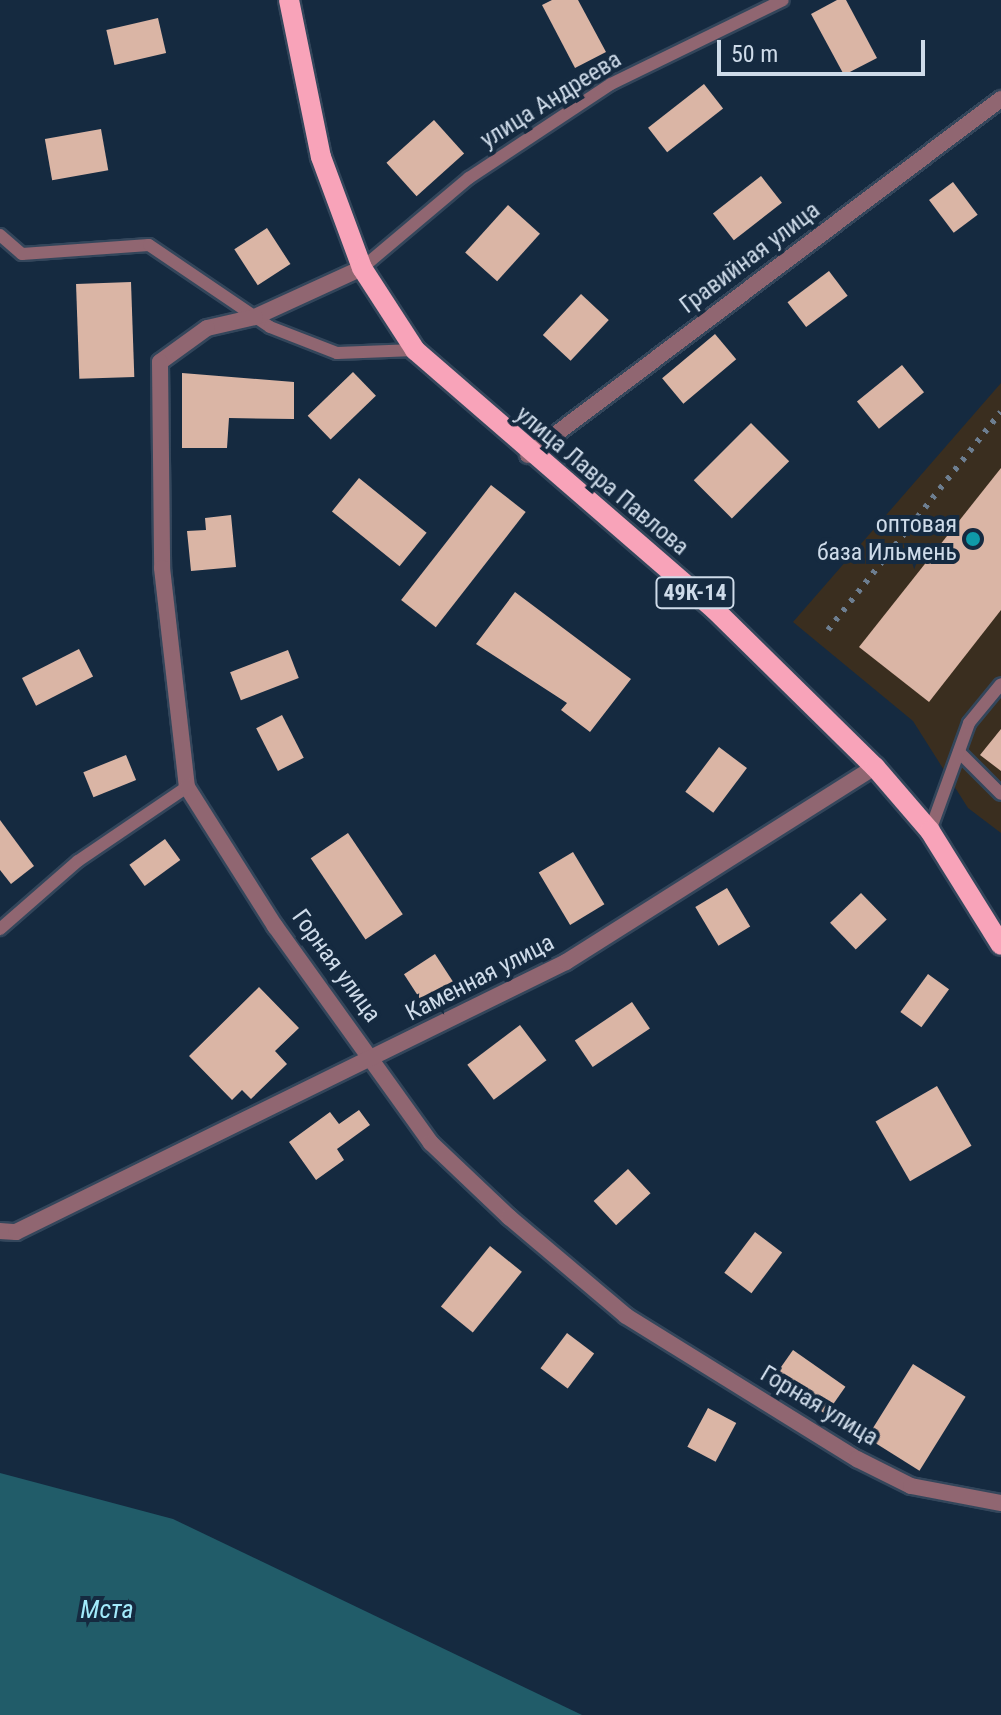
<!DOCTYPE html>
<html>
<head>
<meta charset="utf-8">
<style>
  body { margin:0 }
  #map { position:relative; width:1001px; height:1715px; overflow:hidden; background:#152a40; font-family:"Roboto Condensed",sans-serif }
  div>[style] { position:absolute }
  .commercial>* { inset:0; background:#3a2e1f }
  .water>* { inset:0; background:#215c69 }
  .building>* { inset:0; background:#dab5a5; transform-origin:0 0 }
  .roads { filter:drop-shadow(2px 0 #33465b) drop-shadow(-2px 0 #33465b) drop-shadow(0 2px #33465b) drop-shadow(0 -2px #33465b) }
  .service>* { height:12px; margin:-6px; padding:0 6px; transform-origin:6px; border-radius:6px; background:#906671 }
  .minor>* { height:16px; margin:-8px; padding:0 8px; transform-origin:8px; border-radius:8px; background:#906671 }
  .primary>* { height:20px; margin:-10px; padding:0 10px; transform-origin:10px; border-radius:10px; background:#f8a3b9 }
  .rail>* { height:6px; margin-top:-3px; transform-origin:0; background:repeating-linear-gradient(90deg,#6d7e90 0 4px,transparent 0 12px) }
  .dots>* { width:22px; height:22px; translate:-50% -50%; box-sizing:border-box; border:4px solid #152a40; border-radius:50% }
  span { translate:-50% -50%; white-space:nowrap; text-align:center; line-height:1.15; -webkit-text-stroke:8px #152a40; paint-order:stroke }
  .shield-label span { padding:2px 6px; background:#152a40; border:2px solid; border-radius:6px; -webkit-text-stroke-width:0 }
  .shield-label { font-size:22px; color:#cedbe9; font-weight:700 }
  .street-label { font-size:24px; color:#cedbe9 }
  .poi-label { font-size:24px; color:#cedbe9 }
  .right { translate:-100% -50%; text-align:right }
  .water-label { font-size:26px; color:#a2eafb; font-style:italic }
  .scale { position:absolute; left:717px; top:40px; width:208px; height:36px; box-sizing:border-box; border:4px solid #cedbe9; border-top:0; padding-left:10px; font-size:24px; line-height:28px; white-space:nowrap; color:#cedbe9; -webkit-text-stroke:6px #152a40; paint-order:stroke }
</style>
</head>
<body>
<div id="map">
  <div class="commercial">
    <i style="clip-path:polygon(1001px 383px,1001px 833px,968px 808px,913px 721px,793px 622px)"></i>
  </div>
  <div class="water">
    <i style="clip-path:polygon(0 1473px,173px 1519px,582px 1715px,0 1715px)"></i>
  </div>
  <div class="building">
    <i style="clip-path:polygon(552px 0,578px 0,606px 52px,575px 68px,542px 5px)"></i>
    <i style="clip-path:polygon(837px 0,846px 0,877px 58px,844px 75px,811px 14px)"></i>
    <i style="left:158px;top:18px;width:36px;height:53px;rotate:77deg"></i>
    <i style="left:704px;top:84px;width:31px;height:71px;rotate:52deg"></i>
    <i style="left:434px;top:120px;width:45px;height:64px;rotate:48deg"></i>
    <i style="left:101px;top:129px;width:42px;height:57px;rotate:80deg"></i>
    <i style="left:761px;top:176px;width:34px;height:61px;rotate:52deg"></i>
    <i style="left:953px;top:182px;width:41px;height:30px;rotate:53deg"></i>
    <i style="left:508px;top:205px;width:43px;height:64px;rotate:42deg"></i>
    <i style="left:267px;top:228px;width:43px;height:39px;rotate:57deg"></i>
    <i style="left:829px;top:271px;width:31px;height:52px;rotate:53deg"></i>
    <i style="left:131px;top:282px;width:95px;height:55px;rotate:88deg"></i>
    <i style="left:581px;top:294px;width:38px;height:56px;rotate:43deg"></i>
    <i style="left:715px;top:334px;width:33px;height:69px;rotate:50deg"></i>
    <i style="left:902px;top:365px;width:35px;height:58px;rotate:51deg"></i>
    <i style="left:353px;top:372px;width:33px;height:63px;rotate:46deg"></i>
    <i style="clip-path:polygon(182px 373px,294px 382px,294px 419px,229px 418px,227px 448px,182px 448px)"></i>
    <i style="left:751px;top:423px;width:54px;height:81px;rotate:45deg"></i>
    <i style="clip-path:polygon(1001px 468px,1001px 610px,929px 702px,859px 647px)"></i>
    <i style="left:359px;top:478px;width:87px;height:43px;rotate:39deg"></i>
    <i style="left:491px;top:485px;width:44px;height:146px;rotate:38deg"></i>
    <i style="clip-path:polygon(231px 515px,236px 567px,191px 571px,187px 531px,206px 530px,205px 518px)"></i>
    <i style="clip-path:polygon(515px 592px,631px 679px,590px 732px,561px 710px,567px 703px,476px 644px)"></i>
    <i style="left:79px;top:649px;width:31px;height:64px;rotate:63deg"></i>
    <i style="left:288px;top:650px;width:30px;height:62px;rotate:69deg"></i>
    <i style="left:282px;top:715px;width:48px;height:29px;rotate:63deg"></i>
    <i style="clip-path:polygon(1001px 729px,1001px 771px,980px 755px)"></i>
    <i style="left:719px;top:747px;width:35px;height:56px;rotate:37deg"></i>
    <i style="left:126px;top:755px;width:27px;height:46px;rotate:68deg"></i>
    <i style="clip-path:polygon(0 820px,34px 866px,11px 884px,0 870px)"></i>
    <i style="left:348px;top:833px;width:98px;height:45px;rotate:56deg"></i>
    <i style="left:165px;top:839px;width:26px;height:44px;rotate:54deg"></i>
    <i style="left:573px;top:852px;width:61px;height:40px;rotate:59deg"></i>
    <i style="left:727px;top:888px;width:45px;height:37px;rotate:59deg"></i>
    <i style="left:861px;top:893px;width:37px;height:43px;rotate:46deg"></i>
    <i style="left:435px;top:954px;width:40px;height:37px;rotate:57deg"></i>
    <i style="left:928px;top:974px;width:26px;height:47px;rotate:36deg"></i>
    <i style="clip-path:polygon(259px 987px,299px 1028px,275px 1051px,287px 1064px,251px 1099px,242px 1090px,232px 1100px,189px 1056px)"></i>
    <i style="left:632px;top:1002px;width:32px;height:69px;rotate:56deg"></i>
    <i style="left:520px;top:1025px;width:44px;height:66px;rotate:53deg"></i>
    <i style="left:937px;top:1086px;width:69px;height:71px;rotate:60deg"></i>
    <i style="clip-path:polygon(359px 1110px,370px 1125px,337px 1149px,344px 1160px,316px 1180px,289px 1142px,330px 1112px,339px 1124px)"></i>
    <i style="left:628px;top:1169px;width:33px;height:47px;rotate:47deg"></i>
    <i style="left:755px;top:1232px;width:34px;height:51px;rotate:37deg"></i>
    <i style="left:490px;top:1246px;width:41px;height:78px;rotate:39deg"></i>
    <i style="left:567px;top:1333px;width:34px;height:44px;rotate:37deg"></i>
    <i style="left:793px;top:1350px;width:64px;height:34px;rotate:35deg"></i>
    <i style="left:913px;top:1364px;width:62px;height:87px;rotate:32deg"></i>
    <i style="left:708px;top:1408px;width:32px;height:44px;rotate:28deg"></i>
  </div>
  <div class="roads">
    <div class="service">
      <i style="left:0;top:235px;width:29px;rotate:41deg"></i>
      <i style="left:22px;top:254px;width:127px;rotate:-4.1deg"></i>
      <i style="left:149px;top:245px;width:146px;rotate:34.1deg"></i>
      <i style="left:270px;top:327px;width:72px;rotate:21.2deg"></i>
      <i style="left:337px;top:353px;width:78px;rotate:-2.2deg"></i>
      <i style="left:362px;top:268px;width:140px;rotate:-40.1deg"></i>
      <i style="left:469px;top:178px;width:170px;rotate:-33.5deg"></i>
      <i style="left:611px;top:84px;width:191px;rotate:-26deg"></i>
      <i style="left:959px;top:752px;width:59px;rotate:45deg"></i>
      <i style="left:930px;top:831px;width:115px;rotate:-70.1deg"></i>
      <i style="left:969px;top:723px;width:50px;rotate:-50.6deg"></i>
      <i style="left:0;top:929px;width:103px;rotate:-41.1deg"></i>
      <i style="left:78px;top:861px;width:132px;rotate:-34.2deg"></i>
    </div>
    <div class="minor">
      <i style="left:362px;top:268px;width:118px;rotate:155.4deg"></i>
      <i style="left:255px;top:317px;width:49px;rotate:167.1deg"></i>
      <i style="left:207px;top:328px;width:58px;rotate:144.1deg"></i>
      <i style="left:160px;top:362px;width:206px;rotate:89.4deg"></i>
      <i style="left:162px;top:568px;width:220px;rotate:83.5deg"></i>
      <i style="left:187px;top:787px;width:165px;rotate:57.7deg"></i>
      <i style="left:275px;top:926px;width:267px;rotate:54.3deg"></i>
      <i style="left:431px;top:1143px;width:108px;rotate:43.5deg"></i>
      <i style="left:509px;top:1217px;width:153px;rotate:40.2deg"></i>
      <i style="left:626px;top:1316px;width:272px;rotate:31.8deg"></i>
      <i style="left:857px;top:1459px;width:60px;rotate:26.6deg"></i>
      <i style="left:911px;top:1486px;width:92px;rotate:10.7deg"></i>
      <i style="left:528px;top:455px;width:592px;rotate:-36.97deg"></i>
      <i style="left:0;top:1231px;width:16px;rotate:4deg"></i>
      <i style="left:16px;top:1232px;width:613px;rotate:-26.15deg"></i>
      <i style="left:566px;top:962px;width:365px;rotate:-32.3deg"></i>
    </div>
    <div class="primary">
      <i style="left:289px;top:0;width:160px;rotate:78.5deg"></i>
      <i style="left:321px;top:157px;width:118px;rotate:69.7deg"></i>
      <i style="left:362px;top:268px;width:98px;rotate:57.1deg"></i>
      <i style="left:415px;top:350px;width:397px;rotate:40.9deg"></i>
      <i style="left:715px;top:610px;width:224px;rotate:44.5deg"></i>
      <i style="left:875px;top:767px;width:84px;rotate:49.3deg"></i>
      <i style="left:930px;top:831px;width:134px;rotate:58.1deg"></i>
    </div>
  </div>
  <div class="rail">
    <i style="left:828px;top:630px;width:278px;rotate:-51.6deg"></i>
  </div>
  <div class="dots">
    <i style="left:973px;top:539px;background:#0f9aa8"></i>
  </div>
  <div class="shield-label">
    <span style="left:695px;top:593px">49К-14</span>
  </div>
  <div class="street-label">
    <span style="left:551px;top:100px;rotate:-32deg">улица Андреева</span>
    <span style="left:750px;top:258px;rotate:-37deg">Гравийная улица</span>
    <span style="left:602px;top:481px;rotate:40deg">улица Лавра Павлова</span>
    <span style="left:336px;top:966px;rotate:54deg">Горная улица</span>
    <span style="left:480px;top:978px;rotate:-27deg">Каменная улица</span>
    <span style="left:819px;top:1406px;rotate:31deg">Горная улица</span>
  </div>
  <div class="poi-label">
    <span class="right" style="left:957px;top:539px">оптовая<br>база Ильмень</span>
  </div>
  <div class="water-label">
    <span style="left:107px;top:1610px">Мста</span>
  </div>
  <div class="scale">50 m</div>
</div>
</body>
</html>
